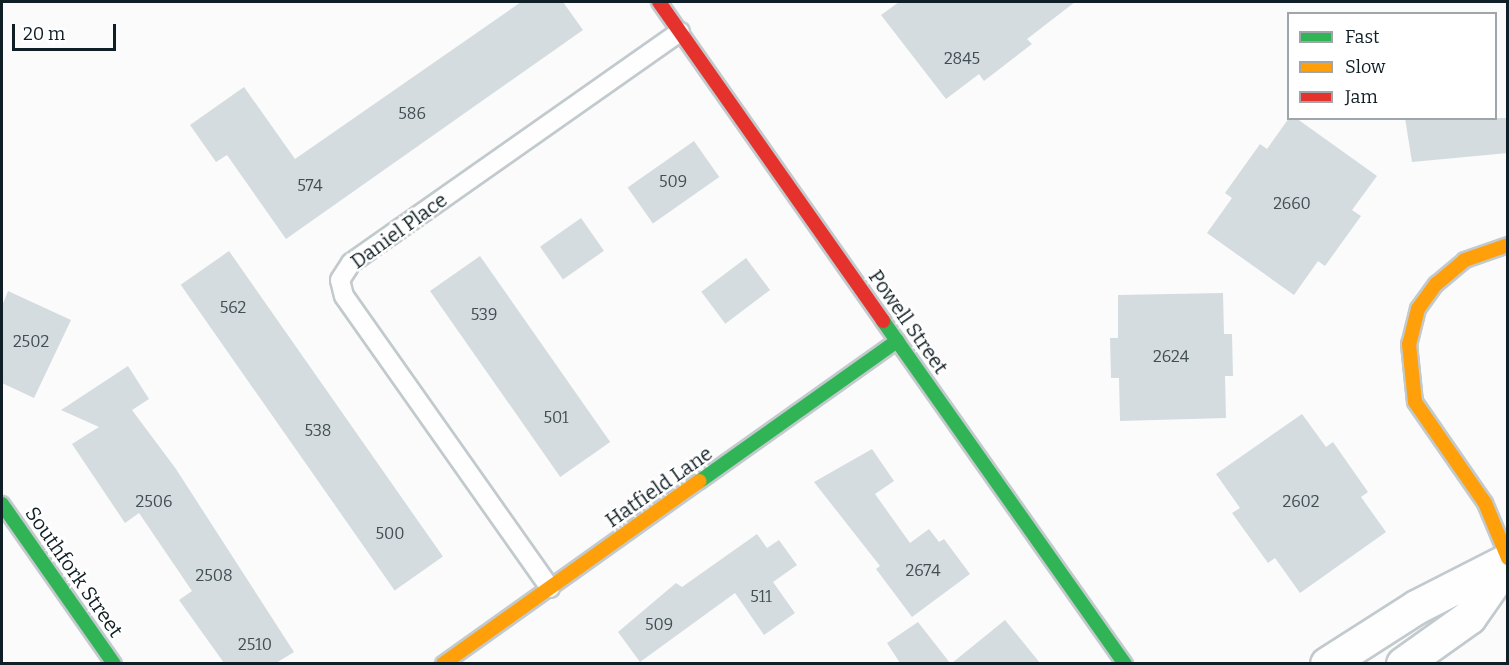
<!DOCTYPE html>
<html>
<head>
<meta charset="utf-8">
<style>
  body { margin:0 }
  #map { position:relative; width:1509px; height:665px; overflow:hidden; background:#fbfbfb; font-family:Bitter,serif }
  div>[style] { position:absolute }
  .building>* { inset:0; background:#d4dcdf; transform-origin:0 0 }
  .roads { filter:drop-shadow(2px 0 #c2cacd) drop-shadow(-2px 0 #c2cacd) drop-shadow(0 2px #c2cacd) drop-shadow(0 -2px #c2cacd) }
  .lane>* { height:18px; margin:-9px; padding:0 9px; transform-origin:9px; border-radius:9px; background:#fefefe }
  .street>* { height:33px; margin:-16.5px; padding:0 16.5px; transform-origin:16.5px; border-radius:16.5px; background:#fefefe }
  .fast>* { height:14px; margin:-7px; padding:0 7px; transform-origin:7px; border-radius:7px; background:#30b455 }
  .slow>* { height:14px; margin:-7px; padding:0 7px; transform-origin:7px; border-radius:7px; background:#ff9f0a }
  .jam>* { height:14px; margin:-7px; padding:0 7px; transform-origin:7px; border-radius:7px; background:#e5322d }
  span { translate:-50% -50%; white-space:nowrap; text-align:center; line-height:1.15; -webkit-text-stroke:4.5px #fff; paint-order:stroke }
  .number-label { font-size:16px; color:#414e54 }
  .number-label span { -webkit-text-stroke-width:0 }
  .street-label { font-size:20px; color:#101f25 }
  .frame { position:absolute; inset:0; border:3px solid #101f25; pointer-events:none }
  .legend { position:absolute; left:1287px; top:12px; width:210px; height:108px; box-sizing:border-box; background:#fff; border:2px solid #9fa5a8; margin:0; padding:8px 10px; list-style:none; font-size:18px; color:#101f25 }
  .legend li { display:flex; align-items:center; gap:12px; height:30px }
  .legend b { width:30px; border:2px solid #9fa5a8 }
  .scale { position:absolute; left:12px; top:24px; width:104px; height:27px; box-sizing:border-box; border:3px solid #101f25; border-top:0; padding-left:8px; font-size:18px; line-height:21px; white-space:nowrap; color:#101f25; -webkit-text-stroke:4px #fff; paint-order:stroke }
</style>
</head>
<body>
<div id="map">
  <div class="building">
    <i style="clip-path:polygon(521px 2px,563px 2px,583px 30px,286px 239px,227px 155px,216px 162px,190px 125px,244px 87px,295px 159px)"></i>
    <i style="clip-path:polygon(899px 2px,1075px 2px,1027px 39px,1032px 44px,984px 81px,979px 74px,946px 99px,881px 15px)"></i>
    <i style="clip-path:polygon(1289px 118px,1296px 118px,1377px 176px,1352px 210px,1361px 216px,1325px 266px,1318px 261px,1294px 295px,1207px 233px,1232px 198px,1225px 193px,1260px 144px,1267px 149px)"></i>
    <i style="clip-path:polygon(1405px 118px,1508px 118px,1508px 153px,1412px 162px)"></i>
    <i style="left:694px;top:141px;width:44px;height:81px;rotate:55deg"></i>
    <i style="left:581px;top:218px;width:40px;height:50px;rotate:55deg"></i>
    <i style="left:229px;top:251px;width:373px;height:59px;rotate:55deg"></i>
    <i style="left:480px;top:256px;width:227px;height:61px;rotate:55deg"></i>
    <i style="left:746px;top:258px;width:40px;height:56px;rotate:53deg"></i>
    <i style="clip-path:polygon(8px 291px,71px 320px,34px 398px,2px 383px,2px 306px)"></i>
    <i style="clip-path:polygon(1223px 293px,1224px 334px,1232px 334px,1233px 376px,1225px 376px,1226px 418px,1120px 421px,1119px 378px,1111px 378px,1110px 338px,1118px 338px,1118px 295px)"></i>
    <i style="clip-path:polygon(128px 366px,149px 399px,132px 410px,176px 469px,294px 652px,276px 663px,224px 663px,179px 600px,192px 591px,158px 541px,139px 513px,125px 523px,72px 444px,99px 427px,61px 410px)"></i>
    <i style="clip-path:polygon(1302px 414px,1326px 447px,1333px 442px,1368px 492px,1361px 497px,1386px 532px,1300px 593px,1275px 558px,1268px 563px,1232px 513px,1240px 508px,1216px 474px)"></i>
    <i style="clip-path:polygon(872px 449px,894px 481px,875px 494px,910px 543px,929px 529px,939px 542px,944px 539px,970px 574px,912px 617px,876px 569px,880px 566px,814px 482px)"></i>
    <i style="clip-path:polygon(757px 534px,767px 548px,779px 540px,797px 565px,773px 582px,795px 613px,764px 635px,735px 593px,640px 662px,618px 632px,676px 583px,682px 587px)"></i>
    <i style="clip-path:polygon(1005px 620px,1040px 663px,952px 663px)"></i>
    <i style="clip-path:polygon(918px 622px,950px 663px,900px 663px,887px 643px)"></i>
  </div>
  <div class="roads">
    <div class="lane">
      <i style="left:550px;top:588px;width:357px;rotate:-125.2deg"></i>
      <i style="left:344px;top:296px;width:16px;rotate:-104deg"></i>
      <i style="left:340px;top:280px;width:20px;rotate:-57deg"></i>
      <i style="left:351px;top:263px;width:402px;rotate:-35.1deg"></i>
    </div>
    <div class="street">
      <i style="left:1327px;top:664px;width:106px;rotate:-32.6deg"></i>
      <i style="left:1416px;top:607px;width:103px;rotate:-27.1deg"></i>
      <i style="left:1403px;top:664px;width:81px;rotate:-35.5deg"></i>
      <i style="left:1469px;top:617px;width:65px;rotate:-55.1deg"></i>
    </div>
    <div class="fast">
      <i style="left:883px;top:321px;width:420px;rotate:54.8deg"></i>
      <i style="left:700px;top:481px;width:242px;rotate:-35.4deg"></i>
      <i style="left:2px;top:504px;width:195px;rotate:55deg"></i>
    </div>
    <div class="slow">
      <i style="left:1508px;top:245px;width:46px;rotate:160.8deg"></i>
      <i style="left:1465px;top:260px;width:38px;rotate:140deg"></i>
      <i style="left:1436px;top:284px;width:31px;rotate:126deg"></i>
      <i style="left:1418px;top:309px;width:36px;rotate:104deg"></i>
      <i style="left:1409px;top:344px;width:58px;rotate:84.1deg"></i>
      <i style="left:1415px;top:402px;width:123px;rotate:55.3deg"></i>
      <i style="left:1485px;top:503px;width:60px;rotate:67.3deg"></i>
      <i style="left:443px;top:664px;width:315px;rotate:-35.5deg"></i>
    </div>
    <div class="jam">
      <i style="left:659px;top:2px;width:390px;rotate:54.9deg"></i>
    </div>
  </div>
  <div class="number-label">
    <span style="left:962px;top:59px">2845</span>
    <span style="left:412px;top:114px">586</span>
    <span style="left:673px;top:182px">509</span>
    <span style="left:310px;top:186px">574</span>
    <span style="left:1292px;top:204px">2660</span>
    <span style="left:233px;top:308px">562</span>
    <span style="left:484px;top:315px">539</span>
    <span style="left:31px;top:342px">2502</span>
    <span style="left:1171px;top:357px">2624</span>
    <span style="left:556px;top:418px">501</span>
    <span style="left:318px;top:431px">538</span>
    <span style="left:154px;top:502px">2506</span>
    <span style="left:1301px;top:502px">2602</span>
    <span style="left:390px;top:534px">500</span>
    <span style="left:923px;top:571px">2674</span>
    <span style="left:214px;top:576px">2508</span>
    <span style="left:761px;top:597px">511</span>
    <span style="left:659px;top:625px">509</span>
    <span style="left:255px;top:645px">2510</span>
  </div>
  <div class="street-label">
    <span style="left:399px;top:231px;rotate:-36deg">Daniel Place</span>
    <span style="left:908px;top:322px;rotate:55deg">Powell Street</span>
    <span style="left:659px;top:487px;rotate:-35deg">Hatfield Lane</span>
    <span style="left:74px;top:572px;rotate:55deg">Southfork Street</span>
  </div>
  <div class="frame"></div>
  <ul class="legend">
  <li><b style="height:8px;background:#30b455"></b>Fast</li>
  <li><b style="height:8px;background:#ff9f0a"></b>Slow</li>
  <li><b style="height:8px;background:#e5322d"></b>Jam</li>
  </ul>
  <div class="scale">20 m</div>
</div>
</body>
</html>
